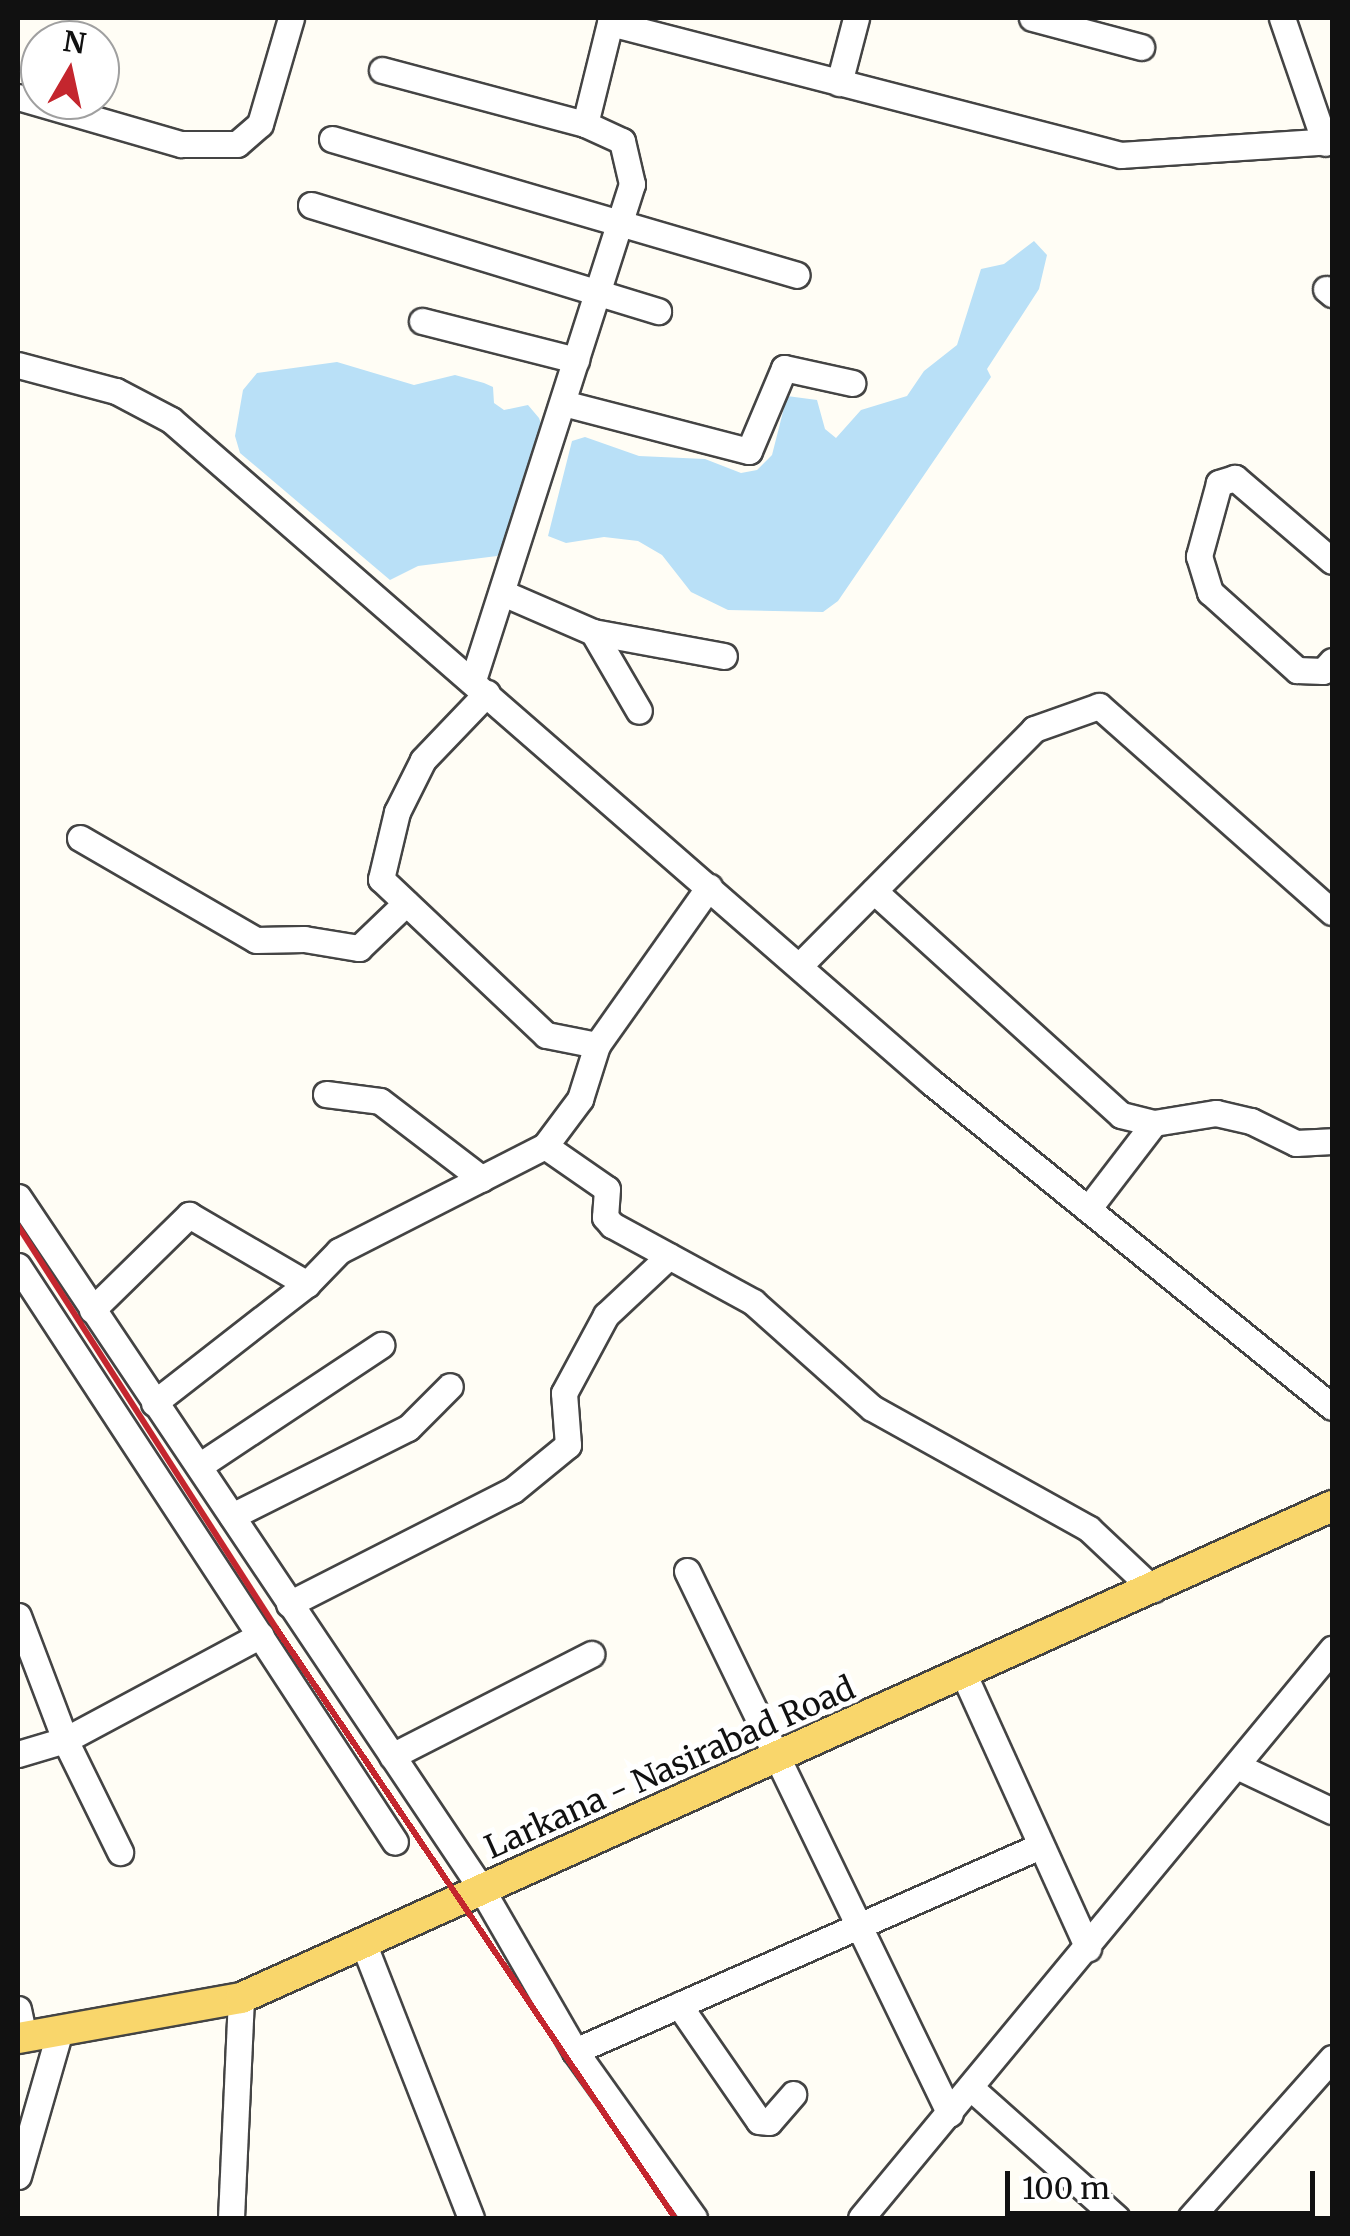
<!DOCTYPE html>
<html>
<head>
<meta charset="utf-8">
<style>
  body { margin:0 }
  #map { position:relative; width:1350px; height:2236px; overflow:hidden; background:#fffdf5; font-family:Merriweather,serif }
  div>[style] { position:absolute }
  .water>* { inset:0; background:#b9e0f7 }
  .roads { filter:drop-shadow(2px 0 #444) drop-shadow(-2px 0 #444) drop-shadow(0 2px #444) drop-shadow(0 -2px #444) }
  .minor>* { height:25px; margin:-12.5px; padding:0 12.5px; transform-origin:12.5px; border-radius:12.5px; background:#fff }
  .major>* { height:30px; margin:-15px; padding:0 15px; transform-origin:15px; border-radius:15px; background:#f9d66b }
  .rail>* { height:6px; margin:-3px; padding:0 3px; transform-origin:3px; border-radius:3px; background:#c4262e }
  span { translate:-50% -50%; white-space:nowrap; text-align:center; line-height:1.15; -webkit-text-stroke:10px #fff; paint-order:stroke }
  .street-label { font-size:32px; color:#111 }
  .frame { position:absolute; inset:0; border:20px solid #111; pointer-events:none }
  .north { position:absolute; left:20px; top:20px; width:100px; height:100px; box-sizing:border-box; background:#fff; border:2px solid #a0a0a0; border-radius:50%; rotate:9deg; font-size:28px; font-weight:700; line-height:40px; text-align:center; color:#111 }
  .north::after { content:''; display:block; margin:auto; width:35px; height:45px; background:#c4262e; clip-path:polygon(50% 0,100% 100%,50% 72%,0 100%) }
  .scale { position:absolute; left:1005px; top:2171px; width:310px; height:45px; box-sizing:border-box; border:5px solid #111; border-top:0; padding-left:12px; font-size:30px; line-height:35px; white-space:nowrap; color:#111; -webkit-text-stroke:8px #fff; paint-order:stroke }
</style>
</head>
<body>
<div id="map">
  <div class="water">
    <i style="clip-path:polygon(1034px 241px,1047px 255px,1039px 289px,987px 369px,991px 377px,838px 601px,823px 612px,728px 610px,691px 592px,662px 555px,638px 541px,604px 537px,566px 543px,548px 536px,572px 441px,585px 437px,639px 456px,705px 459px,741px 473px,757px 470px,772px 455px,787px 396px,817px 400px,825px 429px,836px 438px,861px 410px,907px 396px,924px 371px,957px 345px,981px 269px,1004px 264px)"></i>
    <i style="clip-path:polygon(337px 362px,414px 385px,455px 375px,484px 383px,493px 387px,494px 403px,504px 410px,528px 405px,539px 418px,545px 435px,513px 536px,497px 556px,418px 566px,390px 580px,240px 453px,235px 436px,243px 390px,257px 373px)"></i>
  </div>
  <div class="roads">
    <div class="minor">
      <i style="left:1032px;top:18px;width:113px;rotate:14.9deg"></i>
      <i style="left:1282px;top:18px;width:132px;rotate:71deg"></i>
      <i style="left:382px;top:70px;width:210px;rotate:14.9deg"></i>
      <i style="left:839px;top:83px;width:67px;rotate:-75.3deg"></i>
      <i style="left:18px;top:97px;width:170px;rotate:16.1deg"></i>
      <i style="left:181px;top:144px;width:56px"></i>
      <i style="left:237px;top:144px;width:30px;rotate:-41deg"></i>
      <i style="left:260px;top:124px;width:110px;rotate:-73.7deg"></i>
      <i style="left:332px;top:139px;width:484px;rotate:16.3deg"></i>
      <i style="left:311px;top:205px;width:363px;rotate:17deg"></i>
      <i style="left:1326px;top:289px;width:8px;rotate:40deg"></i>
      <i style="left:422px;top:321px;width:159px;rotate:14.2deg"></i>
      <i style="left:18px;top:365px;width:101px;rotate:14.9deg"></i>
      <i style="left:116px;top:391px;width:62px;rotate:27.8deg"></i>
      <i style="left:171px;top:420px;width:1008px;rotate:41.06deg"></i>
      <i style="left:931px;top:1082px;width:516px;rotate:39.02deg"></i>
      <i style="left:563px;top:403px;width:192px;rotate:14.5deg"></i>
      <i style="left:749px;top:451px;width:90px;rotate:-67.1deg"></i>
      <i style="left:784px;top:368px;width:70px;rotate:12.4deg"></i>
      <i style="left:1332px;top:561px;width:128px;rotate:-139.4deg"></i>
      <i style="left:1235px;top:478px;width:17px;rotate:163deg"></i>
      <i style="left:1219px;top:483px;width:76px;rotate:105.3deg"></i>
      <i style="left:1199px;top:556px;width:38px;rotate:73deg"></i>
      <i style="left:1210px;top:592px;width:117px;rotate:41.9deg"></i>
      <i style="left:1297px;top:670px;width:26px;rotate:2deg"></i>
      <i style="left:1323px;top:671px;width:13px;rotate:-48deg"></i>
      <i style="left:503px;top:593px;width:98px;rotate:23.4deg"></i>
      <i style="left:593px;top:632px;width:133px;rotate:10.4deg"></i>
      <i style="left:593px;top:632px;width:91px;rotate:59.8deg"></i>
      <i style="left:473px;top:680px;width:521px;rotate:-72.23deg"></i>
      <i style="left:632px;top:184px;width:44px;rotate:-103.1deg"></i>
      <i style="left:622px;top:141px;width:41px;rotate:-155.3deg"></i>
      <i style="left:585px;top:124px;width:104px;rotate:-76.1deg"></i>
      <i style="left:610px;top:23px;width:528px;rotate:14.48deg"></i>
      <i style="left:1121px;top:155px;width:211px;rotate:-3.8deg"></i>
      <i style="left:487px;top:693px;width:93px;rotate:133.7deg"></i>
      <i style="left:423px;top:760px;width:58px;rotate:116.6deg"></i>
      <i style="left:397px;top:812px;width:69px;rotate:103.4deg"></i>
      <i style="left:381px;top:879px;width:227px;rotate:43.4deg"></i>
      <i style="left:546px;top:1035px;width:52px;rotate:11.1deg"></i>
      <i style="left:80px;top:838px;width:203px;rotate:30.1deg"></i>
      <i style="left:256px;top:940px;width:48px;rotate:-1.2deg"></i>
      <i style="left:304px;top:939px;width:56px;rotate:9.3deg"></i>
      <i style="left:359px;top:948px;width:65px;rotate:-43.8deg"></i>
      <i style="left:874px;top:891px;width:333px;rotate:42.2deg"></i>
      <i style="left:1121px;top:1115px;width:34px;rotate:14deg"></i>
      <i style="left:1154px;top:1123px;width:63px;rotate:-9.2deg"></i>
      <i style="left:1216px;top:1113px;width:36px;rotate:13deg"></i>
      <i style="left:1251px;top:1121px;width:50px;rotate:26.1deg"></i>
      <i style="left:1296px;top:1143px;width:36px;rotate:-3deg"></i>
      <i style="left:799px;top:966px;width:334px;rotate:-45.2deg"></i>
      <i style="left:1034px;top:729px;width:69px;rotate:-19.5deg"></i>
      <i style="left:1099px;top:706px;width:311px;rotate:41.5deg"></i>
      <i style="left:326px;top:1094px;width:54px;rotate:7.4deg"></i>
      <i style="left:380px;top:1101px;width:128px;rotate:37.4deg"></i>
      <i style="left:545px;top:1146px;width:75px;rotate:34.7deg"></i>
      <i style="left:607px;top:1189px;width:28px;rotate:94deg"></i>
      <i style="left:605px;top:1217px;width:11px;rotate:49deg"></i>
      <i style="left:612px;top:1225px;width:161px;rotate:28.6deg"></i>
      <i style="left:753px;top:1302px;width:159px;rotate:41.7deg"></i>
      <i style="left:872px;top:1408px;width:248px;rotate:29.1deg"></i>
      <i style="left:1089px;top:1529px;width:88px;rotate:43.2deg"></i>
      <i style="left:18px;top:1197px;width:832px;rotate:56.18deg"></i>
      <i style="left:481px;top:1888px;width:188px;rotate:60deg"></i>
      <i style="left:575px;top:2051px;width:205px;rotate:54.5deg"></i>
      <i style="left:1088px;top:1209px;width:108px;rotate:-52.5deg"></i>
      <i style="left:18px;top:1266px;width:688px;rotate:56.79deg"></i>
      <i style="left:92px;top:1310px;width:136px;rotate:-44.4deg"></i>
      <i style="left:189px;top:1215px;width:137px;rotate:30.3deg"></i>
      <i style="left:154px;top:1403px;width:194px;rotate:-37.9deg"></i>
      <i style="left:307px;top:1284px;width:46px;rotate:-45.9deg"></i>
      <i style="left:339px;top:1251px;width:231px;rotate:-27deg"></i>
      <i style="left:545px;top:1146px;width:59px;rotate:-53.3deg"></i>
      <i style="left:580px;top:1099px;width:57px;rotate:-72.5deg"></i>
      <i style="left:597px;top:1045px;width:194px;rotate:-54.7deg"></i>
      <i style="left:199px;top:1466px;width:219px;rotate:-33.6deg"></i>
      <i style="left:232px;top:1516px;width:197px;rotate:-26.6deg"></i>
      <i style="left:408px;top:1428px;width:59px;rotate:-45deg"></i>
      <i style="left:687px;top:1571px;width:603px;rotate:64.16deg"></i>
      <i style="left:289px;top:1604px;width:251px;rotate:-27deg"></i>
      <i style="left:513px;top:1490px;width:71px;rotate:-39.3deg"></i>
      <i style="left:568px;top:1445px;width:52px;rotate:-94.4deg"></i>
      <i style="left:564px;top:1393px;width:89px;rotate:-61.7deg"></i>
      <i style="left:606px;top:1315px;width:86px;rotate:-43.1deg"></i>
      <i style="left:18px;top:1616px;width:133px;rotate:69.2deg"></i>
      <i style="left:65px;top:1740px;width:125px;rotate:63.8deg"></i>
      <i style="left:965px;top:1677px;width:298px;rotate:65.6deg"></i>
      <i style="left:18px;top:1754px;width:49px;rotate:-16.6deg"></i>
      <i style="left:65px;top:1740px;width:222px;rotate:-28.2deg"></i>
      <i style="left:392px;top:1756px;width:224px;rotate:-27.1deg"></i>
      <i style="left:1239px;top:1767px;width:103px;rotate:25.3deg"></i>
      <i style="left:364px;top:1945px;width:293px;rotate:68.6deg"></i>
      <i style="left:679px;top:2005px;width:141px;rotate:55.4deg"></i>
      <i style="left:759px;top:2121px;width:10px;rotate:6deg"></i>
      <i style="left:769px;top:2122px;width:37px;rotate:-49deg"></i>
      <i style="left:18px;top:2009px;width:29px;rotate:78deg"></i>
      <i style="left:575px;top:2051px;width:508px;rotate:-23.79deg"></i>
      <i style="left:971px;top:2088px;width:195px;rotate:41.7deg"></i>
      <i style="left:18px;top:2176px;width:148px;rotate:-73.9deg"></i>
      <i style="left:231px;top:2218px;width:220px;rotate:-87.4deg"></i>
      <i style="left:861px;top:2218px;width:739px;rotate:-50.38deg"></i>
      <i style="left:1190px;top:2218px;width:214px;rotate:-48.4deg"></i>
    </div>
    <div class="major">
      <i style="left:18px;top:2038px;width:227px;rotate:-10.2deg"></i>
      <i style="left:241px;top:1998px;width:1197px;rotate:-24.27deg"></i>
    </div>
  </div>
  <div class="rail">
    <i style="left:18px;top:1226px;width:478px;rotate:57.3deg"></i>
    <i style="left:276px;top:1628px;width:712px;rotate:55.93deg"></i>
  </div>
  <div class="street-label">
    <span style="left:670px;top:1768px;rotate:-24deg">Larkana - Nasirabad Road</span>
  </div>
  <div class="frame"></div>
  <div class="north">N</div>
  <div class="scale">100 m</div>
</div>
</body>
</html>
